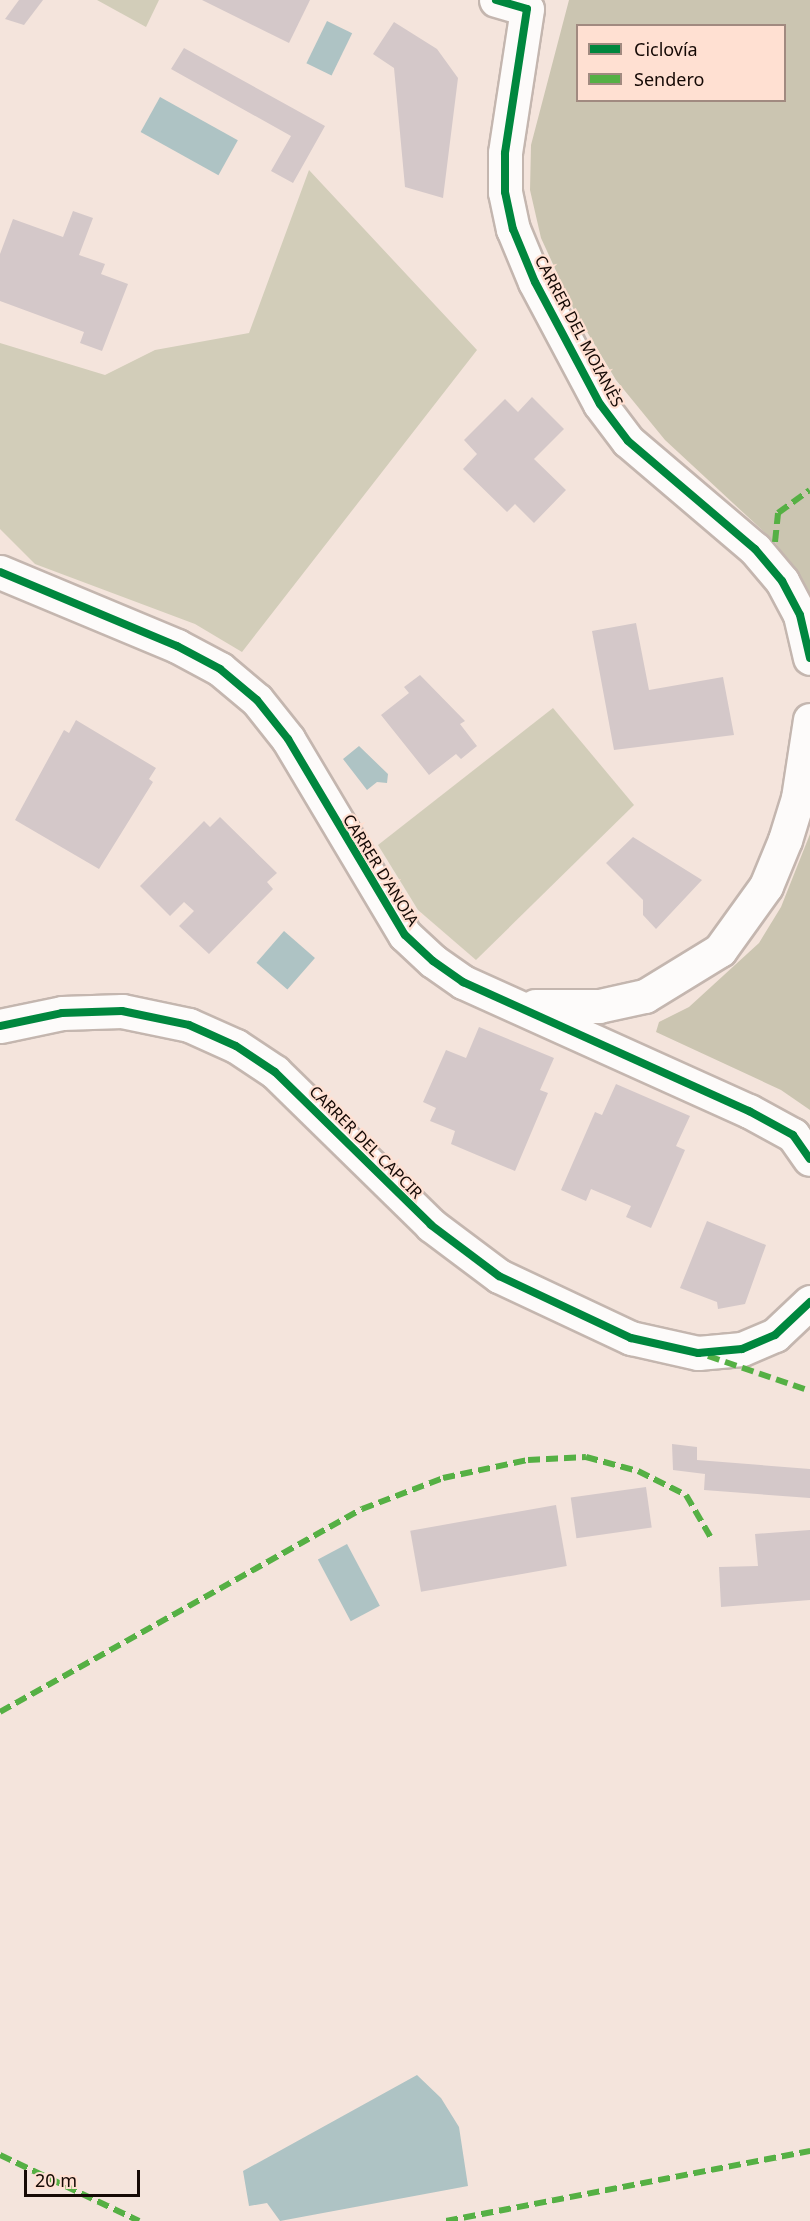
<!DOCTYPE html>
<html>
<head>
<meta charset="utf-8">
<style>
  body { margin:0 }
  #map { position:relative; width:810px; height:2221px; overflow:hidden; background:#f4e4dc; font-family:"Noto Sans",sans-serif }
  div>[style] { position:absolute }
  .green>* { inset:0; background:#d2cdb9 }
  .forest>* { inset:0; background:#cbc5b1 }
  .water>* { inset:0; background:#aec3c4; transform-origin:0 0 }
  .building>* { inset:0; background:#d4c8c9; transform-origin:0 0 }
  .roads { filter:drop-shadow(2px 0 #c4b6af) drop-shadow(-2px 0 #c4b6af) drop-shadow(0 2px #c4b6af) drop-shadow(0 -2px #c4b6af) }
  .minor>* { height:33px; margin:-16.5px; padding:0 16.5px; transform-origin:16.5px; border-radius:16.5px; background:#fdfbfa }
  .quiet>* { height:6px; margin-top:-3px; transform-origin:0; background:repeating-linear-gradient(90deg,#55b044 0 12px,transparent 0 18px) }
  .cycleway>* { height:8px; margin:-4px; padding:0 4px; transform-origin:4px; border-radius:4px; background:#00873e }
  span { translate:-50% -50%; white-space:nowrap; text-align:center; line-height:1.15; -webkit-text-stroke:4.5px #ffe0d2; paint-order:stroke }
  .street-label { font-size:16px; color:#150905 }
  .legend { position:absolute; left:576px; top:24px; width:210px; height:78px; box-sizing:border-box; background:#ffe0d2; border:2px solid #a18a80; margin:0; padding:8px 10px; list-style:none; font-size:18px; color:#150905 }
  .legend li { display:flex; align-items:center; gap:12px; height:30px }
  .legend b { width:30px; border:2px solid #a18a80 }
  .scale { position:absolute; left:24px; top:2170px; width:116px; height:27px; box-sizing:border-box; border:3px solid #150905; border-top:0; padding-left:8px; font-size:18px; line-height:21px; white-space:nowrap; color:#150905; -webkit-text-stroke:4px #ffe0d2; paint-order:stroke }
</style>
</head>
<body>
<div id="map">
  <div class="green">
    <i style="clip-path:polygon(97px 0,159px 0,146px 27px)"></i>
    <i style="clip-path:polygon(309px 170px,477px 350px,242px 652px,195px 624px,35px 564px,0 529px,0 343px,105px 375px,155px 350px,249px 333px)"></i>
    <i style="clip-path:polygon(553px 708px,634px 805px,476px 960px,418px 910px,378px 845px)"></i>
  </div>
  <div class="forest">
    <i style="clip-path:polygon(evenodd,569px 0,810px 0,810px 597px,775px 542px,665px 440px,616px 380px,574px 310px,541px 238px,530px 190px,531px 145px,569px 0,578px 26px,784px 26px,784px 100px,578px 100px,578px 26px)"></i>
    <i style="clip-path:polygon(810px 834px,810px 1110px,781px 1090px,656px 1032px,659px 1022px,689px 1007px,759px 943px,781px 907px)"></i>
  </div>
  <div class="water">
    <i style="left:327px;top:21px;width:28px;height:47px;rotate:26deg"></i>
    <i style="left:160px;top:97px;width:89px;height:40px;rotate:29deg"></i>
    <i style="clip-path:polygon(359px 746px,388px 774px,387px 783px,377px 782px,367px 790px,343px 759px)"></i>
    <i style="left:284px;top:931px;width:41px;height:42px;rotate:41deg"></i>
    <i style="left:347px;top:1544px;width:70px;height:33px;rotate:62deg"></i>
    <i style="clip-path:polygon(417px 2075px,441px 2098px,459px 2127px,468px 2186px,280px 2221px,267px 2203px,249px 2206px,243px 2171px)"></i>
  </div>
  <div class="building">
    <i style="clip-path:polygon(19px 0,43px 0,24px 25px,5px 19px)"></i>
    <i style="clip-path:polygon(202px 0,310px 0,289px 43px)"></i>
    <i style="clip-path:polygon(394px 22px,437px 49px,458px 78px,443px 198px,405px 187px,394px 68px,373px 54px)"></i>
    <i style="clip-path:polygon(184px 48px,325px 126px,293px 183px,271px 171px,291px 136px,171px 69px)"></i>
    <i style="clip-path:polygon(73px 211px,93px 218px,79px 255px,105px 264px,101px 274px,128px 284px,102px 351px,80px 343px,84px 332px,0 301px,0 254px,13px 219px,63px 237px)"></i>
    <i style="clip-path:polygon(532px 397px,564px 429px,534px 459px,566px 490px,534px 523px,515px 504px,507px 512px,463px 469px,477px 454px,464px 440px,505px 399px,518px 412px)"></i>
    <i style="clip-path:polygon(636px 623px,649px 690px,723px 677px,734px 735px,614px 750px,592px 631px)"></i>
    <i style="clip-path:polygon(420px 675px,465px 721px,460px 724px,477px 746px,461px 759px,456px 754px,429px 775px,381px 715px,409px 693px,404px 687px)"></i>
    <i style="clip-path:polygon(76px 720px,156px 768px,149px 779px,153px 782px,99px 869px,15px 820px,64px 730px,69px 733px)"></i>
    <i style="clip-path:polygon(220px 817px,277px 873px,267px 882px,273px 889px,209px 954px,179px 926px,194px 911px,184px 902px,170px 916px,140px 886px,204px 821px,210px 827px)"></i>
    <i style="clip-path:polygon(633px 837px,702px 880px,656px 929px,643px 915px,643px 900px,606px 863px)"></i>
    <i style="clip-path:polygon(479px 1027px,554px 1058px,540px 1090px,548px 1093px,515px 1171px,451px 1144px,455px 1131px,430px 1121px,436px 1108px,423px 1102px,446px 1050px,466px 1058px)"></i>
    <i style="clip-path:polygon(616px 1084px,690px 1116px,676px 1146px,685px 1150px,651px 1228px,626px 1217px,631px 1206px,610px 1197px,591px 1189px,586px 1201px,561px 1190px,595px 1112px,602px 1115px)"></i>
    <i style="clip-path:polygon(707px 1221px,766px 1245px,745px 1304px,718px 1309px,717px 1302px,680px 1288px)"></i>
    <i style="clip-path:polygon(672px 1444px,697px 1447px,697px 1460px,810px 1469px,810px 1498px,704px 1490px,705px 1474px,673px 1470px)"></i>
    <i style="left:646px;top:1487px;width:41px;height:76px;rotate:82deg"></i>
    <i style="left:556px;top:1505px;width:62px;height:148px;rotate:80deg"></i>
    <i style="clip-path:polygon(810px 1530px,810px 1600px,721px 1607px,719px 1567px,758px 1566px,755px 1534px)"></i>
  </div>
  <div class="roads">
    <div class="minor">
      <i style="left:496px;top:0;width:32px;rotate:16deg"></i>
      <i style="left:527px;top:9px;width:146px;rotate:98.7deg"></i>
      <i style="left:505px;top:153px;width:39px;rotate:90deg"></i>
      <i style="left:505px;top:192px;width:38px;rotate:78deg"></i>
      <i style="left:513px;top:229px;width:57px;rotate:67.5deg"></i>
      <i style="left:535px;top:282px;width:138px;rotate:62deg"></i>
      <i style="left:600px;top:404px;width:46px;rotate:52.9deg"></i>
      <i style="left:628px;top:441px;width:167px;rotate:40.4deg"></i>
      <i style="left:755px;top:549px;width:42px;rotate:49.8deg"></i>
      <i style="left:782px;top:581px;width:38px;rotate:62deg"></i>
      <i style="left:800px;top:615px;width:44px;rotate:76.9deg"></i>
      <i style="left:0;top:572px;width:192px;rotate:22.7deg"></i>
      <i style="left:177px;top:646px;width:49px;rotate:28.1deg"></i>
      <i style="left:220px;top:669px;width:48px;rotate:40deg"></i>
      <i style="left:257px;top:700px;width:50px;rotate:51.5deg"></i>
      <i style="left:288px;top:739px;width:228px;rotate:59.2deg"></i>
      <i style="left:405px;top:935px;width:38px;rotate:43deg"></i>
      <i style="left:433px;top:961px;width:37px;rotate:35deg"></i>
      <i style="left:463px;top:982px;width:314px;rotate:24.3deg"></i>
      <i style="left:749px;top:1111px;width:50px;rotate:28.6deg"></i>
      <i style="left:793px;top:1135px;width:29px;rotate:55deg"></i>
      <i style="left:535px;top:1006px;width:64px"></i>
      <i style="left:599px;top:1006px;width:47px;rotate:-12.3deg"></i>
      <i style="left:645px;top:996px;width:88px;rotate:-31.5deg"></i>
      <i style="left:720px;top:950px;width:79px;rotate:-54.3deg"></i>
      <i style="left:766px;top:886px;width:50px;rotate:-67.6deg"></i>
      <i style="left:785px;top:840px;width:44px;rotate:-72.8deg"></i>
      <i style="left:798px;top:798px;width:79px;rotate:-81.3deg"></i>
      <i style="left:0;top:1026px;width:63px;rotate:-11.8deg"></i>
      <i style="left:62px;top:1013px;width:60px;rotate:-1.9deg"></i>
      <i style="left:122px;top:1011px;width:68px;rotate:11.8deg"></i>
      <i style="left:189px;top:1025px;width:51px;rotate:24.1deg"></i>
      <i style="left:236px;top:1046px;width:47px;rotate:33.7deg"></i>
      <i style="left:275px;top:1072px;width:219px;rotate:44.4deg"></i>
      <i style="left:431px;top:1225px;width:85px;rotate:36.9deg"></i>
      <i style="left:499px;top:1276px;width:146px;rotate:25.2deg"></i>
      <i style="left:631px;top:1338px;width:69px;rotate:12.6deg"></i>
      <i style="left:698px;top:1353px;width:44px;rotate:-5.2deg"></i>
      <i style="left:742px;top:1349px;width:36px;rotate:-23deg"></i>
      <i style="left:775px;top:1335px;width:48px;rotate:-43.3deg"></i>
    </div>
  </div>
  <div class="quiet">
    <i style="left:775px;top:542px;width:29px;rotate:-84deg"></i>
    <i style="left:778px;top:513px;width:39px;rotate:-36deg"></i>
    <i style="left:708px;top:1356px;width:108px;rotate:18.9deg"></i>
    <i style="left:0;top:1712px;width:415px;rotate:-29.3deg"></i>
    <i style="left:362px;top:1509px;width:87px;rotate:-20.9deg"></i>
    <i style="left:443px;top:1478px;width:87px;rotate:-12deg"></i>
    <i style="left:528px;top:1460px;width:58px;rotate:-3deg"></i>
    <i style="left:586px;top:1457px;width:54px;rotate:15.1deg"></i>
    <i style="left:638px;top:1471px;width:54px;rotate:26.6deg"></i>
    <i style="left:686px;top:1495px;width:48px;rotate:59.7deg"></i>
    <i style="left:0;top:2155px;width:154px;rotate:25.4deg"></i>
    <i style="left:446px;top:2221px;width:371px;rotate:-10.9deg"></i>
  </div>
  <div class="cycleway">
    <i style="left:496px;top:0;width:32px;rotate:16deg"></i>
    <i style="left:527px;top:9px;width:146px;rotate:98.7deg"></i>
    <i style="left:505px;top:153px;width:39px;rotate:90deg"></i>
    <i style="left:505px;top:192px;width:38px;rotate:78deg"></i>
    <i style="left:513px;top:229px;width:57px;rotate:67.5deg"></i>
    <i style="left:535px;top:282px;width:138px;rotate:62deg"></i>
    <i style="left:600px;top:404px;width:46px;rotate:52.9deg"></i>
    <i style="left:628px;top:441px;width:167px;rotate:40.4deg"></i>
    <i style="left:755px;top:549px;width:42px;rotate:49.8deg"></i>
    <i style="left:782px;top:581px;width:38px;rotate:62deg"></i>
    <i style="left:800px;top:615px;width:44px;rotate:76.9deg"></i>
    <i style="left:0;top:572px;width:192px;rotate:22.7deg"></i>
    <i style="left:177px;top:646px;width:49px;rotate:28.1deg"></i>
    <i style="left:220px;top:669px;width:48px;rotate:40deg"></i>
    <i style="left:257px;top:700px;width:50px;rotate:51.5deg"></i>
    <i style="left:288px;top:739px;width:228px;rotate:59.2deg"></i>
    <i style="left:405px;top:935px;width:38px;rotate:43deg"></i>
    <i style="left:433px;top:961px;width:37px;rotate:35deg"></i>
    <i style="left:463px;top:982px;width:314px;rotate:24.3deg"></i>
    <i style="left:749px;top:1111px;width:50px;rotate:28.6deg"></i>
    <i style="left:793px;top:1135px;width:29px;rotate:55deg"></i>
    <i style="left:0;top:1026px;width:63px;rotate:-11.8deg"></i>
    <i style="left:62px;top:1013px;width:60px;rotate:-1.9deg"></i>
    <i style="left:122px;top:1011px;width:68px;rotate:11.8deg"></i>
    <i style="left:189px;top:1025px;width:51px;rotate:24.1deg"></i>
    <i style="left:236px;top:1046px;width:47px;rotate:33.7deg"></i>
    <i style="left:275px;top:1072px;width:219px;rotate:44.4deg"></i>
    <i style="left:431px;top:1225px;width:85px;rotate:36.9deg"></i>
    <i style="left:499px;top:1276px;width:146px;rotate:25.2deg"></i>
    <i style="left:631px;top:1338px;width:69px;rotate:12.6deg"></i>
    <i style="left:698px;top:1353px;width:44px;rotate:-5.2deg"></i>
    <i style="left:742px;top:1349px;width:36px;rotate:-23deg"></i>
    <i style="left:775px;top:1335px;width:48px;rotate:-43.3deg"></i>
  </div>
  <div class="street-label">
    <span style="left:579px;top:331px;rotate:62deg">CARRER DEL MOIANÈS</span>
    <span style="left:381px;top:870px;rotate:58deg">CARRER D'ANOIA</span>
    <span style="left:366px;top:1142px;rotate:45deg">CARRER DEL CAPCIR</span>
  </div>
  <ul class="legend">
  <li><b style="height:8px;background:#00873e"></b>Ciclovía</li>
  <li><b style="height:8px;background:#55b044"></b>Sendero</li>
  </ul>
  <div class="scale">20 m</div>
</div>
</body>
</html>
